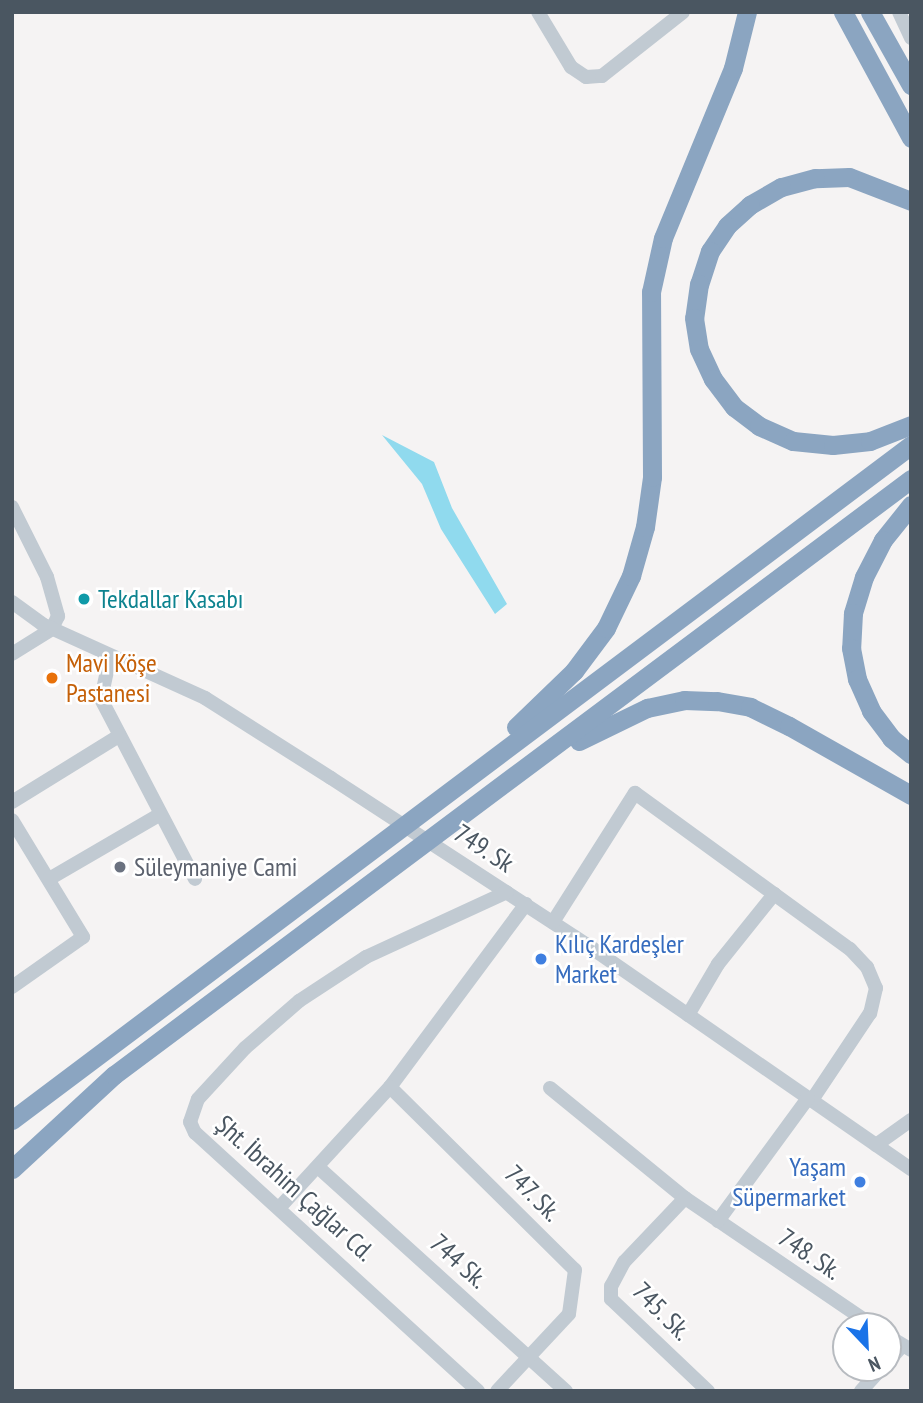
<!DOCTYPE html>
<html>
<head>
<meta charset="utf-8">
<style>
  body { margin:0 }
  #map { position:relative; width:923px; height:1403px; overflow:hidden; background:#f5f3f3; font-family:"PT Sans Narrow",sans-serif }
  div>[style] { position:absolute }
  .water>* { inset:0; background:#90daee }
  .minor>* { height:14px; margin:-7px; padding:0 7px; transform-origin:7px; border-radius:7px; background:#c1cad2 }
  .highway>* { height:19px; margin:-9.5px; padding:0 9.5px; transform-origin:9.5px; border-radius:9.5px; background:#8ba5c1 }
  .dots>* { width:19px; height:19px; translate:-50% -50%; box-sizing:border-box; border:4px solid #fff; border-radius:50% }
  span { translate:-50% -50%; white-space:nowrap; text-align:center; line-height:1.15; -webkit-text-stroke:5px #fff; paint-order:stroke }
  .culture-label { font-size:26px; color:#0d838f }
  .left { translate:0 -50%; text-align:left }
  .food-label { font-size:26px; color:#c56008 }
  .street-label { font-size:26px; color:#4a5661 }
  .worship-label { font-size:26px; color:#5b616d }
  .shop-label { font-size:26px; color:#366cbe }
  .right { translate:-100% -50%; text-align:right }
  .frame { position:absolute; inset:0; border:14px solid #4a5661; pointer-events:none }
  .north { position:absolute; left:832px; top:1312px; width:70px; height:70px; box-sizing:border-box; background:#fff; border:2px solid #b7bbc0; border-radius:50%; rotate:157deg; font-size:19px; font-weight:700; line-height:28px; text-align:center; color:#4a5661 }
  .north::after { content:''; display:block; margin:auto; width:24px; height:32px; background:#1a73e8; clip-path:polygon(50% 0,100% 100%,50% 72%,0 100%) }
</style>
</head>
<body>
<div id="map">
  <div class="water">
    <i style="clip-path:polygon(382px 435px,434px 462px,452px 508px,507px 604px,495px 614px,441px 529px,422px 484px)"></i>
  </div>
  <div class="minor">
    <i style="left:538px;top:12px;width:64px;rotate:59deg"></i>
    <i style="left:571px;top:67px;width:18px;rotate:34deg"></i>
    <i style="left:586px;top:77px;width:16px;rotate:-4deg"></i>
    <i style="left:602px;top:76px;width:103px;rotate:-38.3deg"></i>
    <i style="left:899px;top:12px;width:29px;rotate:65deg"></i>
    <i style="left:12px;top:507px;width:78px;rotate:63.4deg"></i>
    <i style="left:47px;top:577px;width:41px;rotate:74.2deg"></i>
    <i style="left:58px;top:616px;width:14px;rotate:115deg"></i>
    <i style="left:52px;top:629px;width:47px;rotate:148deg"></i>
    <i style="left:12px;top:602px;width:37px;rotate:36deg"></i>
    <i style="left:42px;top:624px;width:179px;rotate:24.4deg"></i>
    <i style="left:205px;top:698px;width:149px;rotate:32.4deg"></i>
    <i style="left:331px;top:778px;width:313px;rotate:33.1deg"></i>
    <i style="left:593px;top:949px;width:387px;rotate:34.7deg"></i>
    <i style="left:110px;top:657px;width:43px;rotate:102.1deg"></i>
    <i style="left:101px;top:699px;width:203px;rotate:62.4deg"></i>
    <i style="left:12px;top:802px;width:126px;rotate:-31.7deg"></i>
    <i style="left:12px;top:820px;width:137px;rotate:58.7deg"></i>
    <i style="left:83px;top:937px;width:87px;rotate:144.8deg"></i>
    <i style="left:49px;top:879px;width:127px;rotate:-30.2deg"></i>
    <i style="left:553px;top:922px;width:153px;rotate:-57.6deg"></i>
    <i style="left:635px;top:793px;width:266px;rotate:36deg"></i>
    <i style="left:850px;top:949px;width:25px;rotate:47deg"></i>
    <i style="left:867px;top:967px;width:23px;rotate:67deg"></i>
    <i style="left:876px;top:988px;width:26px;rotate:103deg"></i>
    <i style="left:870px;top:1013px;width:105px;rotate:123.7deg"></i>
    <i style="left:688px;top:1015px;width:59px;rotate:-59.5deg"></i>
    <i style="left:718px;top:964px;width:90px;rotate:-51.3deg"></i>
    <i style="left:390px;top:1087px;width:228px;rotate:-53.4deg"></i>
    <i style="left:550px;top:1088px;width:174px;rotate:39.2deg"></i>
    <i style="left:685px;top:1198px;width:227px;rotate:34.2deg"></i>
    <i style="left:876px;top:1145px;width:43px;rotate:-35.5deg"></i>
    <i style="left:319px;top:1168px;width:333px;rotate:42.1deg"></i>
    <i style="left:685px;top:1198px;width:88px;rotate:133.6deg"></i>
    <i style="left:624px;top:1262px;width:27px;rotate:118deg"></i>
    <i style="left:611px;top:1286px;width:13px;rotate:90deg"></i>
    <i style="left:611px;top:1299px;width:134px;rotate:43.5deg"></i>
    <i style="left:280px;top:1207px;width:163px;rotate:-47.5deg"></i>
    <i style="left:390px;top:1087px;width:260px;rotate:44.7deg"></i>
    <i style="left:575px;top:1270px;width:44px;rotate:97.8deg"></i>
    <i style="left:569px;top:1314px;width:105px;rotate:133.1deg"></i>
    <i style="left:718px;top:1221px;width:152px;rotate:-53.8deg"></i>
    <i style="left:888px;top:1336px;width:27px;rotate:31deg"></i>
    <i style="left:888px;top:1362px;width:21px;rotate:-49deg"></i>
    <i style="left:478px;top:1391px;width:383px;rotate:-137.6deg"></i>
    <i style="left:195px;top:1133px;width:12px;rotate:-114deg"></i>
    <i style="left:190px;top:1122px;width:24px;rotate:-71deg"></i>
    <i style="left:198px;top:1099px;width:69px;rotate:-47.3deg"></i>
    <i style="left:245px;top:1048px;width:72px;rotate:-41deg"></i>
    <i style="left:299px;top:1001px;width:80px;rotate:-33.3deg"></i>
    <i style="left:366px;top:957px;width:155px;rotate:-24.7deg"></i>
    <i style="left:861px;top:1391px;width:31px;rotate:-48deg"></i>
  </div>
  <div class="highway">
    <i style="left:843px;top:12px;width:143px;rotate:61.6deg"></i>
    <i style="left:870px;top:12px;width:84px;rotate:60.7deg"></i>
    <i style="left:911px;top:201px;width:66px;rotate:-158.8deg"></i>
    <i style="left:849px;top:177px;width:34px;rotate:178deg"></i>
    <i style="left:815px;top:178px;width:35px;rotate:165deg"></i>
    <i style="left:781px;top:187px;width:36px;rotate:150deg"></i>
    <i style="left:750px;top:205px;width:31px;rotate:138deg"></i>
    <i style="left:727px;top:226px;width:30px;rotate:124deg"></i>
    <i style="left:710px;top:251px;width:35px;rotate:108deg"></i>
    <i style="left:699px;top:284px;width:34px;rotate:98deg"></i>
    <i style="left:694px;top:318px;width:31px;rotate:81deg"></i>
    <i style="left:699px;top:349px;width:33px;rotate:65deg"></i>
    <i style="left:713px;top:379px;width:35px;rotate:53deg"></i>
    <i style="left:734px;top:407px;width:31px;rotate:37deg"></i>
    <i style="left:759px;top:426px;width:37px;rotate:24deg"></i>
    <i style="left:793px;top:441px;width:40px;rotate:5.7deg"></i>
    <i style="left:833px;top:445px;width:37px;rotate:-6deg"></i>
    <i style="left:870px;top:441px;width:44px;rotate:-21.3deg"></i>
    <i style="left:911px;top:505px;width:45px;rotate:128.7deg"></i>
    <i style="left:883px;top:540px;width:42px;rotate:117.2deg"></i>
    <i style="left:864px;top:577px;width:38px;rotate:107deg"></i>
    <i style="left:853px;top:613px;width:35px;rotate:93deg"></i>
    <i style="left:851px;top:648px;width:32px;rotate:79deg"></i>
    <i style="left:857px;top:679px;width:35px;rotate:66deg"></i>
    <i style="left:871px;top:711px;width:34px;rotate:53deg"></i>
    <i style="left:891px;top:738px;width:26px;rotate:39deg"></i>
    <i style="left:516px;top:727px;width:81px;rotate:-44deg"></i>
    <i style="left:574px;top:671px;width:54px;rotate:-53.3deg"></i>
    <i style="left:606px;top:628px;width:58px;rotate:-64.3deg"></i>
    <i style="left:631px;top:576px;width:51px;rotate:-74.1deg"></i>
    <i style="left:645px;top:527px;width:50px;rotate:-82deg"></i>
    <i style="left:652px;top:477px;width:185px;rotate:-90.3deg"></i>
    <i style="left:651px;top:292px;width:55px;rotate:-77.5deg"></i>
    <i style="left:663px;top:238px;width:184px;rotate:-67.6deg"></i>
    <i style="left:733px;top:68px;width:58px;rotate:-76deg"></i>
    <i style="left:579px;top:741px;width:76px;rotate:-25.9deg"></i>
    <i style="left:647px;top:708px;width:38px;rotate:-12deg"></i>
    <i style="left:684px;top:700px;width:33px;rotate:2deg"></i>
    <i style="left:717px;top:701px;width:34px;rotate:10deg"></i>
    <i style="left:750px;top:707px;width:43px;rotate:26deg"></i>
    <i style="left:789px;top:726px;width:140px;rotate:29.5deg"></i>
    <i style="left:12px;top:1120px;width:1124px;rotate:-36.9deg"></i>
    <i style="left:12px;top:1169px;width:139px;rotate:-42.7deg"></i>
    <i style="left:114px;top:1075px;width:995px;rotate:-36.79deg"></i>
  </div>
  <div class="dots">
    <i style="left:84px;top:599px;background:#0f9aa8"></i>
    <i style="left:52px;top:678px;background:#e8710a"></i>
    <i style="left:120px;top:867px;background:#6b7280"></i>
    <i style="left:541px;top:959px;background:#3f7fe0"></i>
    <i style="left:860px;top:1182px;background:#3f7fe0"></i>
  </div>
  <div class="culture-label">
    <span class="left" style="left:98px;top:599px">Tekdallar Kasabı</span>
  </div>
  <div class="food-label">
    <span class="left" style="left:66px;top:678px">Mavi Köşe<br>Pastanesi</span>
  </div>
  <div class="street-label">
    <span style="left:484px;top:848px;rotate:33deg">749. Sk</span>
    <span style="left:295px;top:1188px;rotate:42deg">Şht. İbrahim Çağlar Cd.</span>
    <span style="left:533px;top:1193px;rotate:45deg">747. Sk.</span>
    <span style="left:810px;top:1254px;rotate:34deg">748. Sk.</span>
    <span style="left:459px;top:1261px;rotate:42deg">744 Sk.</span>
    <span style="left:662px;top:1311px;rotate:45deg">745. Sk.</span>
  </div>
  <div class="worship-label">
    <span class="left" style="left:134px;top:867px">Süleymaniye Cami</span>
  </div>
  <div class="shop-label">
    <span class="left" style="left:555px;top:959px">Kılıç Kardeşler<br>Market</span>
    <span class="right" style="left:846px;top:1182px">Yaşam<br>Süpermarket</span>
  </div>
  <div class="frame"></div>
  <div class="north">N</div>
</div>
</body>
</html>
